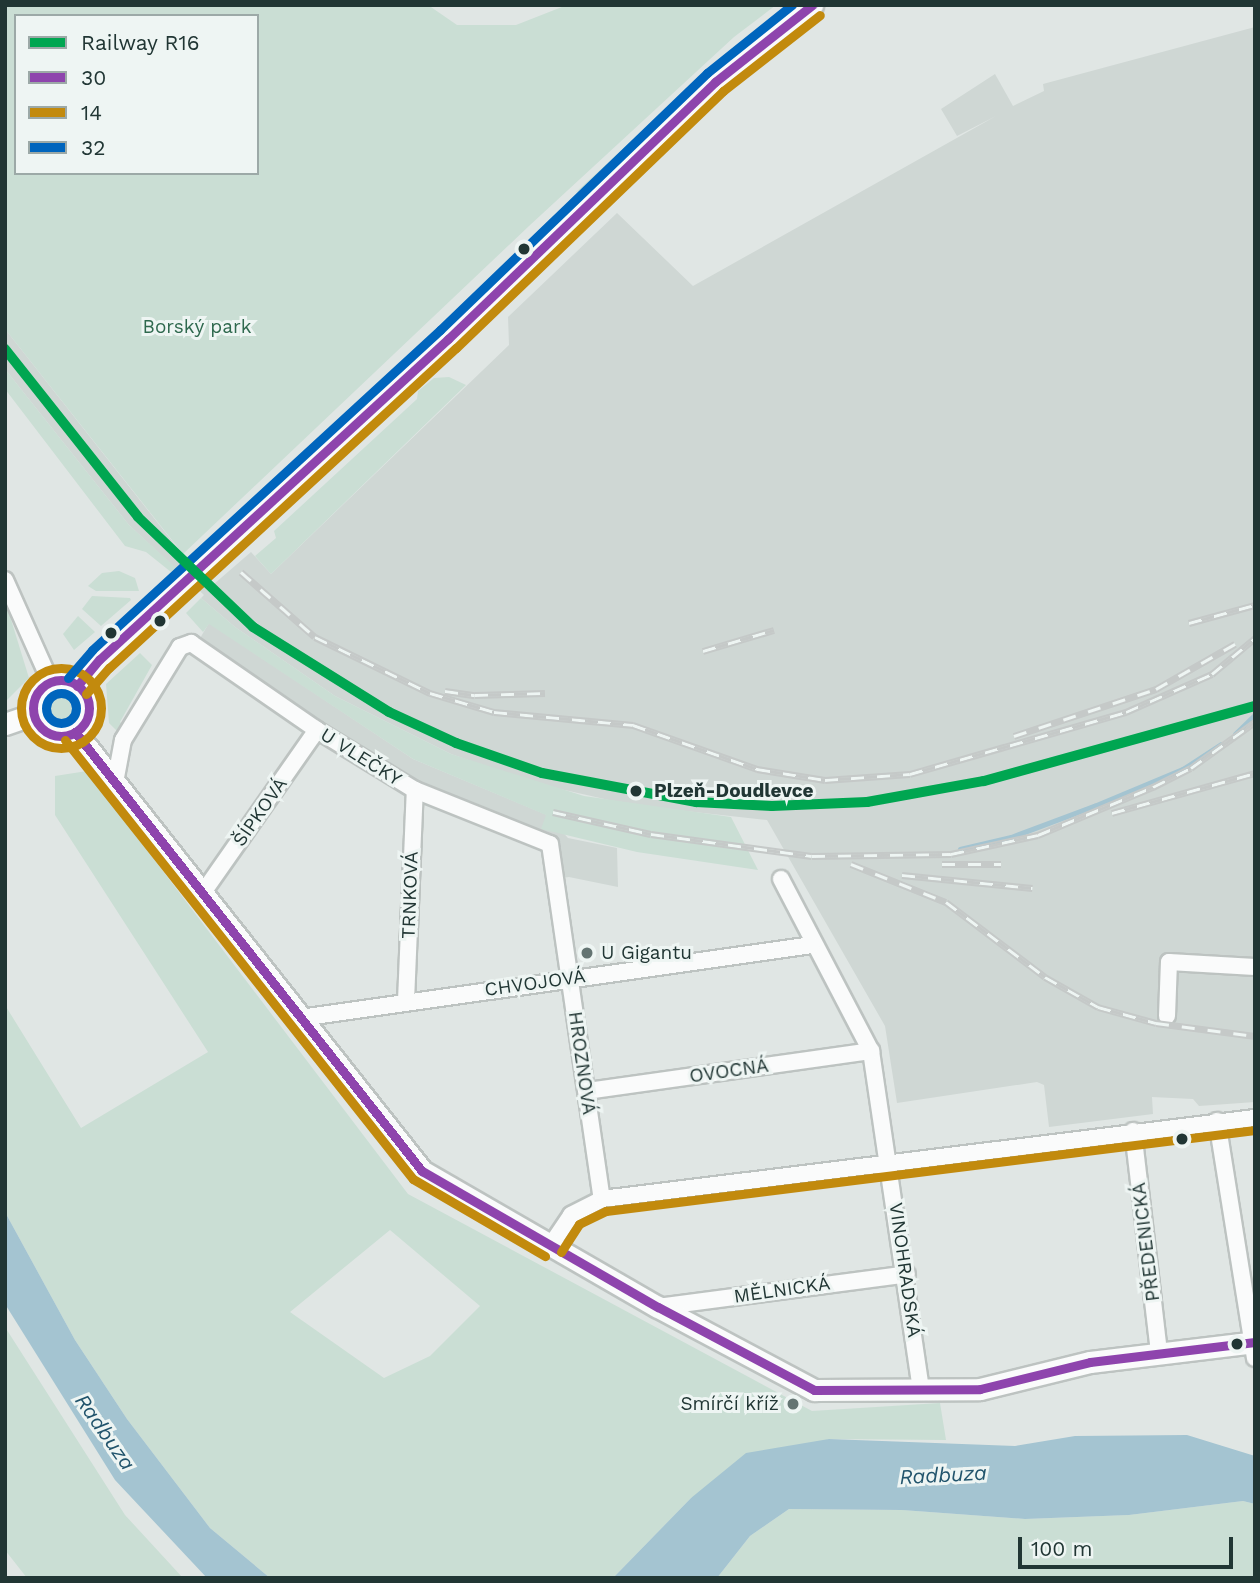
<!DOCTYPE html>
<html>
<head>
<meta charset="utf-8">
<style>
  body { margin:0 }
  #map { position:relative; width:1260px; height:1583px; overflow:hidden; background:#e0e6e4; font-family:"Work Sans",sans-serif }
  div>[style] { position:absolute }
  .built>* { inset:0; background:#cfd7d4 }
  .green>* { inset:0; background:#caded4 }
  .water>* { inset:0; background:#a4c4d1 }
  .stream>* { height:4.5px; margin:-2.25px; padding:0 2.25px; transform-origin:2.25px; border-radius:2.25px; background:#a4c4d1 }
  .roads { filter:drop-shadow(2px 0 #bdc3c1) drop-shadow(-2px 0 #bdc3c1) drop-shadow(0 2px #bdc3c1) drop-shadow(0 -2px #bdc3c1) }
  .minor>* { height:16px; margin:-8px; padding:0 8px; transform-origin:8px; border-radius:8px; background:#fafbfb }
  .tertiary>* { height:21px; margin:-10.5px; padding:0 10.5px; transform-origin:10.5px; border-radius:10.5px; background:#fafbfb }
  .tertiary>.ring { margin:-10.5px; padding:0; box-sizing:content-box; background:none; border:21px solid #fafbfb; border-radius:50% }
  .rail>* { height:7px; margin-top:-3.5px; transform-origin:0; background:repeating-linear-gradient(90deg,#eef5f3 0 13px,#c5c9c8 0 26px); box-sizing:border-box; border-block:2px solid #c5c9c8 }
  .bus-1>* { height:9px; margin:-4.5px; padding:0 4.5px; transform-origin:4.5px; border-radius:4.5px; background:#8e44ad }
  .bus-1>.ring { margin:-4.5px; padding:0; box-sizing:content-box; background:none; border:9px solid #8e44ad; border-radius:50% }
  .bus-2>* { height:9px; margin:-4.5px; padding:0 4.5px; transform-origin:4.5px; border-radius:4.5px; background:#c28a0d }
  .bus-2>.ring { margin:-4.5px; padding:0; box-sizing:content-box; background:none; border:9px solid #c28a0d; border-radius:50% }
  .bus-3>* { height:9px; margin:-4.5px; padding:0 4.5px; transform-origin:4.5px; border-radius:4.5px; background:#0065bd }
  .bus-3>.ring { margin:-4.5px; padding:0; box-sizing:content-box; background:none; border:9px solid #0065bd; border-radius:50% }
  .rail-1>* { height:10px; margin:-5px; padding:0 5px; transform-origin:5px; border-radius:5px; background:#00a651 }
  .dots>* { width:19px; height:19px; translate:-50% -50%; box-sizing:border-box; border:4px solid #eef5f3; border-radius:50% }
  span { translate:-50% -50%; white-space:nowrap; text-align:center; line-height:1.15; -webkit-text-stroke:6px #eef5f3; paint-order:stroke }
  .park-label { font-size:19px; color:#2f694e }
  .street-label { font-size:19px; color:#213634 }
  .stop-label { font-size:19px; color:#213634; font-weight:700 }
  .left { translate:0 -50%; text-align:left }
  .poi-label { font-size:19px; color:#213634 }
  .right { translate:-100% -50%; text-align:right }
  .water-label { font-size:21px; color:#21546c; font-style:italic }
  .frame { position:absolute; inset:0; border:7px solid #213634; pointer-events:none }
  .legend { position:absolute; left:14px; top:14px; width:245px; height:161px; box-sizing:border-box; background:#eef5f3; border:2px solid #9ca9a7; margin:0; padding:9px 12px; list-style:none; font-size:21px; color:#213634 }
  .legend li { display:flex; align-items:center; gap:14px; height:35px }
  .legend b { width:35px; border:2px solid #9ca9a7 }
  .scale { position:absolute; left:1018px; top:1537px; width:215px; height:32px; box-sizing:border-box; border:4px solid #213634; border-top:0; padding-left:9px; font-size:21px; line-height:24px; white-space:nowrap; color:#213634; -webkit-text-stroke:5px #eef5f3; paint-order:stroke }
</style>
</head>
<body>
<div id="map">
  <div class="built">
    <i style="clip-path:polygon(1255px 27px,1255px 1102px,1199px 1106px,1193px 1099px,1152px 1097px,1153px 1114px,1049px 1127px,1044px 1085px,1037px 1082px,897px 1103px,885px 1026px,767px 820px,631px 805px,538px 784px,451px 754px,335px 696px,235px 627px,201px 598px,204px 595px,129px 525px,5px 369px,5px 329px,180px 551px,214px 584px,251px 552px,271px 574px,509px 345px,508px 317px,617px 213px,693px 286px,996px 116px,957px 136px,941px 109px,995px 74px,1013px 106px,1044px 91px,1043px 84px)"></i>
    <i style="clip-path:polygon(209px 623px,413px 759px,547px 815px,568px 838px,617px 848px,618px 887px,569px 877px,555px 879px,550px 844px,415px 790px,196px 645px)"></i>
  </div>
  <div class="green">
    <i style="clip-path:polygon(evenodd,5px 5px,428px 5px,457px 25px,516px 25px,567px 5px,776px 5px,734px 37px,529px 226px,183px 554px,5px 329px,5px 5px,16px 16px,257px 16px,257px 173px,16px 173px,16px 16px)"></i>
    <i style="clip-path:polygon(788px 5px,795px 5px,603px 176px,575px 193px,715px 64px)"></i>
    <i style="clip-path:polygon(5px 369px,129px 525px,176px 568px,171px 572px,146px 552px,125px 546px,5px 389px)"></i>
    <i style="clip-path:polygon(449px 377px,466px 385px,271px 574px,255px 556px,276px 538px,274px 531px,417px 399px,418px 391px,434px 378px)"></i>
    <i style="clip-path:polygon(119px 571px,135px 578px,139px 591px,96px 591px,88px 586px,102px 573px)"></i>
    <i style="clip-path:polygon(92px 596px,130px 598px,131px 600px,101px 626px,82px 609px)"></i>
    <i style="clip-path:polygon(201px 598px,235px 627px,335px 696px,451px 754px,584px 796px,731px 817px,758px 870px,637px 852px,541px 829px,546px 815px,413px 759px,209px 624px,203px 632px,186px 613px)"></i>
    <i style="clip-path:polygon(5px 600px,29px 678px,5px 702px)"></i>
    <i style="clip-path:polygon(78px 616px,95px 632px,74px 650px,63px 634px)"></i>
    <i style="clip-path:polygon(140px 653px,152px 665px,120px 722px,124px 726px,119px 733px,109px 723px,106px 684px)"></i>
    <i style="clip-path:polygon(65px 691px,71px 698px,73px 721px,58px 725px,48px 718px,45px 704px,54px 692px)"></i>
    <i style="clip-path:polygon(evenodd,87px 771px,408px 1194px,812px 1411px,940px 1403px,946px 1440px,829px 1439px,691px 1498px,613px 1578px,270px 1578px,210px 1528px,127px 1419px,75px 1340px,5px 1212px,5px 1005px,81px 1128px,208px 1052px,55px 815px,55px 776px,87px 771px,390px 1230px,480px 1306px,430px 1356px,384px 1378px,290px 1312px,390px 1230px)"></i>
    <i style="clip-path:polygon(5px 1327px,125px 1515px,183px 1578px,27px 1578px,5px 1550px)"></i>
    <i style="clip-path:polygon(1243px 1501px,1255px 1504px,1255px 1578px,717px 1578px,750px 1536px,789px 1509px,902px 1510px,1026px 1519px,1129px 1515px)"></i>
  </div>
  <div class="water">
    <i style="clip-path:polygon(5px 1212px,75px 1340px,127px 1419px,210px 1528px,270px 1578px,207px 1578px,115px 1480px,5px 1304px)"></i>
    <i style="clip-path:polygon(1187px 1435px,1255px 1456px,1255px 1504px,1243px 1501px,1129px 1515px,1025px 1519px,902px 1510px,789px 1509px,750px 1536px,717px 1578px,613px 1578px,691px 1498px,746px 1453px,829px 1439px,1015px 1446px,1075px 1436px)"></i>
  </div>
  <div class="stream">
    <i style="left:1235px;top:734px;width:28px;rotate:-44deg"></i>
    <i style="left:960px;top:849px;width:52px;rotate:-13.2deg"></i>
    <i style="left:1011px;top:837px;width:89px;rotate:-20.5deg"></i>
    <i style="left:1094px;top:806px;width:96px;rotate:-22.6deg"></i>
    <i style="left:1183px;top:769px;width:45px;rotate:-33.3deg"></i>
  </div>
  <div class="roads">
    <div class="minor">
      <i style="left:5px;top:580px;width:113px;rotate:65.9deg"></i>
      <i style="left:114px;top:788px;width:49px;rotate:-79.4deg"></i>
      <i style="left:123px;top:740px;width:109px;rotate:-58.5deg"></i>
      <i style="left:180px;top:647px;width:12px;rotate:-20deg"></i>
      <i style="left:191px;top:643px;width:153px;rotate:34.6deg"></i>
      <i style="left:317px;top:730px;width:115px;rotate:31.5deg"></i>
      <i style="left:415px;top:790px;width:145px;rotate:21.8deg"></i>
      <i style="left:550px;top:844px;width:359px;rotate:81.7deg"></i>
      <i style="left:781px;top:879px;width:194px;rotate:62.4deg"></i>
      <i style="left:871px;top:1051px;width:343px;rotate:81.6deg"></i>
      <i style="left:202px;top:894px;width:200px;rotate:-55deg"></i>
      <i style="left:406px;top:1001px;width:211px;rotate:-87.6deg"></i>
      <i style="left:1167px;top:1016px;width:54px;rotate:-87.9deg"></i>
      <i style="left:1169px;top:962px;width:86px;rotate:3.3deg"></i>
      <i style="left:300px;top:1018px;width:517px;rotate:-8.11deg"></i>
      <i style="left:587px;top:1091px;width:287px;rotate:-8deg"></i>
      <i style="left:1217px;top:1121px;width:240px;rotate:80.9deg"></i>
      <i style="left:1133px;top:1131px;width:224px;rotate:83.3deg"></i>
      <i style="left:551px;top:1245px;width:36px;rotate:-56deg"></i>
      <i style="left:571px;top:1215px;width:35px;rotate:-27deg"></i>
      <i style="left:602px;top:1199px;width:658px;rotate:-7.07deg"></i>
      <i style="left:658px;top:1307px;width:251px;rotate:-7.5deg"></i>
    </div>
    <div class="tertiary">
      <i class="ring" style="left:33px;top:680px;width:35px;height:35px"></i>
      <i style="left:77px;top:686px;width:35px;rotate:-50deg"></i>
      <i style="left:100px;top:659px;width:473px;rotate:-42.6deg"></i>
      <i style="left:448px;top:339px;width:371px;rotate:-43.9deg"></i>
      <i style="left:715px;top:82px;width:124px;rotate:-38.4deg"></i>
      <i style="left:5px;top:724px;width:31px;rotate:-19deg"></i>
      <i style="left:75px;top:732px;width:560px;rotate:51.68deg"></i>
      <i style="left:422px;top:1171px;width:272px;rotate:30deg"></i>
      <i style="left:658px;top:1307px;width:177px;rotate:28deg"></i>
      <i style="left:814px;top:1390px;width:166px;rotate:-0.3deg"></i>
      <i style="left:980px;top:1389px;width:113px;rotate:-13.8deg"></i>
      <i style="left:1090px;top:1362px;width:166px;rotate:-6.9deg"></i>
    </div>
  </div>
  <div class="rail">
    <i style="left:241px;top:572px;width:98px;rotate:41.3deg"></i>
    <i style="left:315px;top:637px;width:128px;rotate:26deg"></i>
    <i style="left:430px;top:693px;width:67px;rotate:16.5deg"></i>
    <i style="left:494px;top:712px;width:140px;rotate:5.3deg"></i>
    <i style="left:633px;top:725px;width:132px;rotate:19.5deg"></i>
    <i style="left:757px;top:769px;width:69px;rotate:9.2deg"></i>
    <i style="left:825px;top:780px;width:85px;rotate:-4deg"></i>
    <i style="left:910px;top:774px;width:225px;rotate:-16deg"></i>
    <i style="left:1126px;top:712px;width:94px;rotate:-23.8deg"></i>
    <i style="left:1212px;top:674px;width:56px;rotate:-39.9deg"></i>
    <i style="left:1189px;top:623px;width:68px;rotate:-15.3deg"></i>
    <i style="left:703px;top:651px;width:74px;rotate:-16.5deg"></i>
    <i style="left:445px;top:691px;width:30px;rotate:8deg"></i>
    <i style="left:475px;top:695px;width:70px;rotate:-1.6deg"></i>
    <i style="left:1014px;top:736px;width:150px;rotate:-18.3deg"></i>
    <i style="left:1156px;top:689px;width:91px;rotate:-29.7deg"></i>
    <i style="left:553px;top:812px;width:100px;rotate:12.7deg"></i>
    <i style="left:651px;top:834px;width:162px;rotate:7.8deg"></i>
    <i style="left:812px;top:856px;width:139px;rotate:-0.8deg"></i>
    <i style="left:951px;top:854px;width:89px;rotate:-12.3deg"></i>
    <i style="left:1038px;top:835px;width:125px;rotate:-22.7deg"></i>
    <i style="left:1153px;top:787px;width:42px;rotate:-26.6deg"></i>
    <i style="left:1191px;top:768px;width:79px;rotate:-35.7deg"></i>
    <i style="left:1112px;top:813px;width:148px;rotate:-15.6deg"></i>
    <i style="left:851px;top:864px;width:102px;rotate:21.8deg"></i>
    <i style="left:946px;top:902px;width:124px;rotate:37.1deg"></i>
    <i style="left:1045px;top:977px;width:61px;rotate:29.5deg"></i>
    <i style="left:1098px;top:1007px;width:60px;rotate:15.4deg"></i>
    <i style="left:1156px;top:1023px;width:100px;rotate:7.5deg"></i>
    <i style="left:942px;top:864px;width:59px"></i>
    <i style="left:902px;top:875px;width:131px;rotate:5.7deg"></i>
  </div>
  <div class="bus-1">
    <i class="ring" style="left:33px;top:680px;width:47px;height:47px"></i>
    <i style="left:77px;top:686px;width:35px;rotate:-50deg"></i>
    <i style="left:100px;top:659px;width:473px;rotate:-42.6deg"></i>
    <i style="left:448px;top:339px;width:371px;rotate:-43.9deg"></i>
    <i style="left:715px;top:82px;width:124px;rotate:-38.4deg"></i>
    <i style="left:75px;top:732px;width:560px;rotate:51.68deg"></i>
    <i style="left:422px;top:1171px;width:272px;rotate:30deg"></i>
    <i style="left:658px;top:1307px;width:177px;rotate:28deg"></i>
    <i style="left:814px;top:1390px;width:166px;rotate:-0.3deg"></i>
    <i style="left:980px;top:1389px;width:113px;rotate:-13.8deg"></i>
    <i style="left:1090px;top:1362px;width:166px;rotate:-6.9deg"></i>
  </div>
  <div class="bus-2">
    <i class="ring" style="left:21px;top:668px;width:71px;height:71px"></i>
    <i style="left:86px;top:694px;width:35px;rotate:-49deg"></i>
    <i style="left:109px;top:668px;width:472px;rotate:-42.7deg"></i>
    <i style="left:456px;top:348px;width:371px;rotate:-43.9deg"></i>
    <i style="left:723px;top:91px;width:123px;rotate:-38.1deg"></i>
    <i style="left:65px;top:740px;width:560px;rotate:51.6deg"></i>
    <i style="left:413px;top:1179px;width:153px;rotate:30.3deg"></i>
    <i style="left:561px;top:1252px;width:33px;rotate:-57deg"></i>
    <i style="left:579px;top:1224px;width:30px;rotate:-26deg"></i>
    <i style="left:606px;top:1211px;width:654px;rotate:-7.11deg"></i>
  </div>
  <div class="bus-3">
    <i style="left:68px;top:678px;width:37px;rotate:-49deg"></i>
    <i style="left:92px;top:650px;width:473px;rotate:-42.6deg"></i>
    <i style="left:440px;top:330px;width:371px;rotate:-43.9deg"></i>
    <i style="left:707px;top:73px;width:109px;rotate:-38.7deg"></i>
    <i class="ring" style="left:46px;top:693px;width:21px;height:21px"></i>
  </div>
  <div class="rail-1">
    <i style="left:5px;top:349px;width:214px;rotate:51.6deg"></i>
    <i style="left:138px;top:517px;width:159px;rotate:43.7deg"></i>
    <i style="left:253px;top:627px;width:160px;rotate:32deg"></i>
    <i style="left:389px;top:712px;width:74px;rotate:24.8deg"></i>
    <i style="left:456px;top:743px;width:91px;rotate:19.2deg"></i>
    <i style="left:542px;top:773px;width:157px;rotate:10.7deg"></i>
    <i style="left:696px;top:802px;width:76px;rotate:3deg"></i>
    <i style="left:772px;top:806px;width:95px;rotate:-2.4deg"></i>
    <i style="left:867px;top:802px;width:119px;rotate:-10.2deg"></i>
    <i style="left:984px;top:781px;width:281px;rotate:-15.5deg"></i>
  </div>
  <div class="dots">
    <i style="left:524px;top:249px;background:#213634"></i>
    <i style="left:160px;top:621px;background:#213634"></i>
    <i style="left:111px;top:633px;background:#213634"></i>
    <i style="left:636px;top:791px;background:#213634"></i>
    <i style="left:587px;top:953px;background:#647472"></i>
    <i style="left:1182px;top:1139px;background:#213634"></i>
    <i style="left:1237px;top:1344px;background:#213634"></i>
    <i style="left:793px;top:1404px;background:#647472"></i>
  </div>
  <div class="park-label">
    <span style="left:197px;top:327px">Borský park</span>
  </div>
  <div class="street-label">
    <span style="left:361px;top:757px;rotate:32deg">U VLEČKY</span>
    <span style="left:260px;top:812px;rotate:-55deg">ŠÍPKOVÁ</span>
    <span style="left:410px;top:895px;rotate:-88deg">TRNKOVÁ</span>
    <span style="left:535px;top:983px;rotate:-8deg">CHVOJOVÁ</span>
    <span style="left:582px;top:1063px;rotate:82deg">HROZNOVÁ</span>
    <span style="left:729px;top:1071px;rotate:-8deg">OVOCNÁ</span>
    <span style="left:1146px;top:1242px;rotate:-97deg">PŘEDENICKÁ</span>
    <span style="left:905px;top:1270px;rotate:82deg">VINOHRADSKÁ</span>
    <span style="left:782px;top:1290px;rotate:-8deg">MĚLNICKÁ</span>
  </div>
  <div class="stop-label">
    <span class="left" style="left:654px;top:791px">Plzeň-Doudlevce</span>
  </div>
  <div class="poi-label">
    <span class="left" style="left:601px;top:953px">U Gigantu</span>
    <span class="right" style="left:779px;top:1404px">Smírčí kříž</span>
  </div>
  <div class="water-label">
    <span style="left:105px;top:1432px;rotate:55deg">Radbuza</span>
    <span style="left:943px;top:1475px;rotate:-3deg">Radbuza</span>
  </div>
  <div class="frame"></div>
  <ul class="legend">
  <li><b style="height:9px;background:#00a651"></b>Railway R16</li>
  <li><b style="height:9px;background:#8e44ad"></b>30</li>
  <li><b style="height:9px;background:#c28a0d"></b>14</li>
  <li><b style="height:9px;background:#0065bd"></b>32</li>
  </ul>
  <div class="scale">100 m</div>
</div>
</body>
</html>
